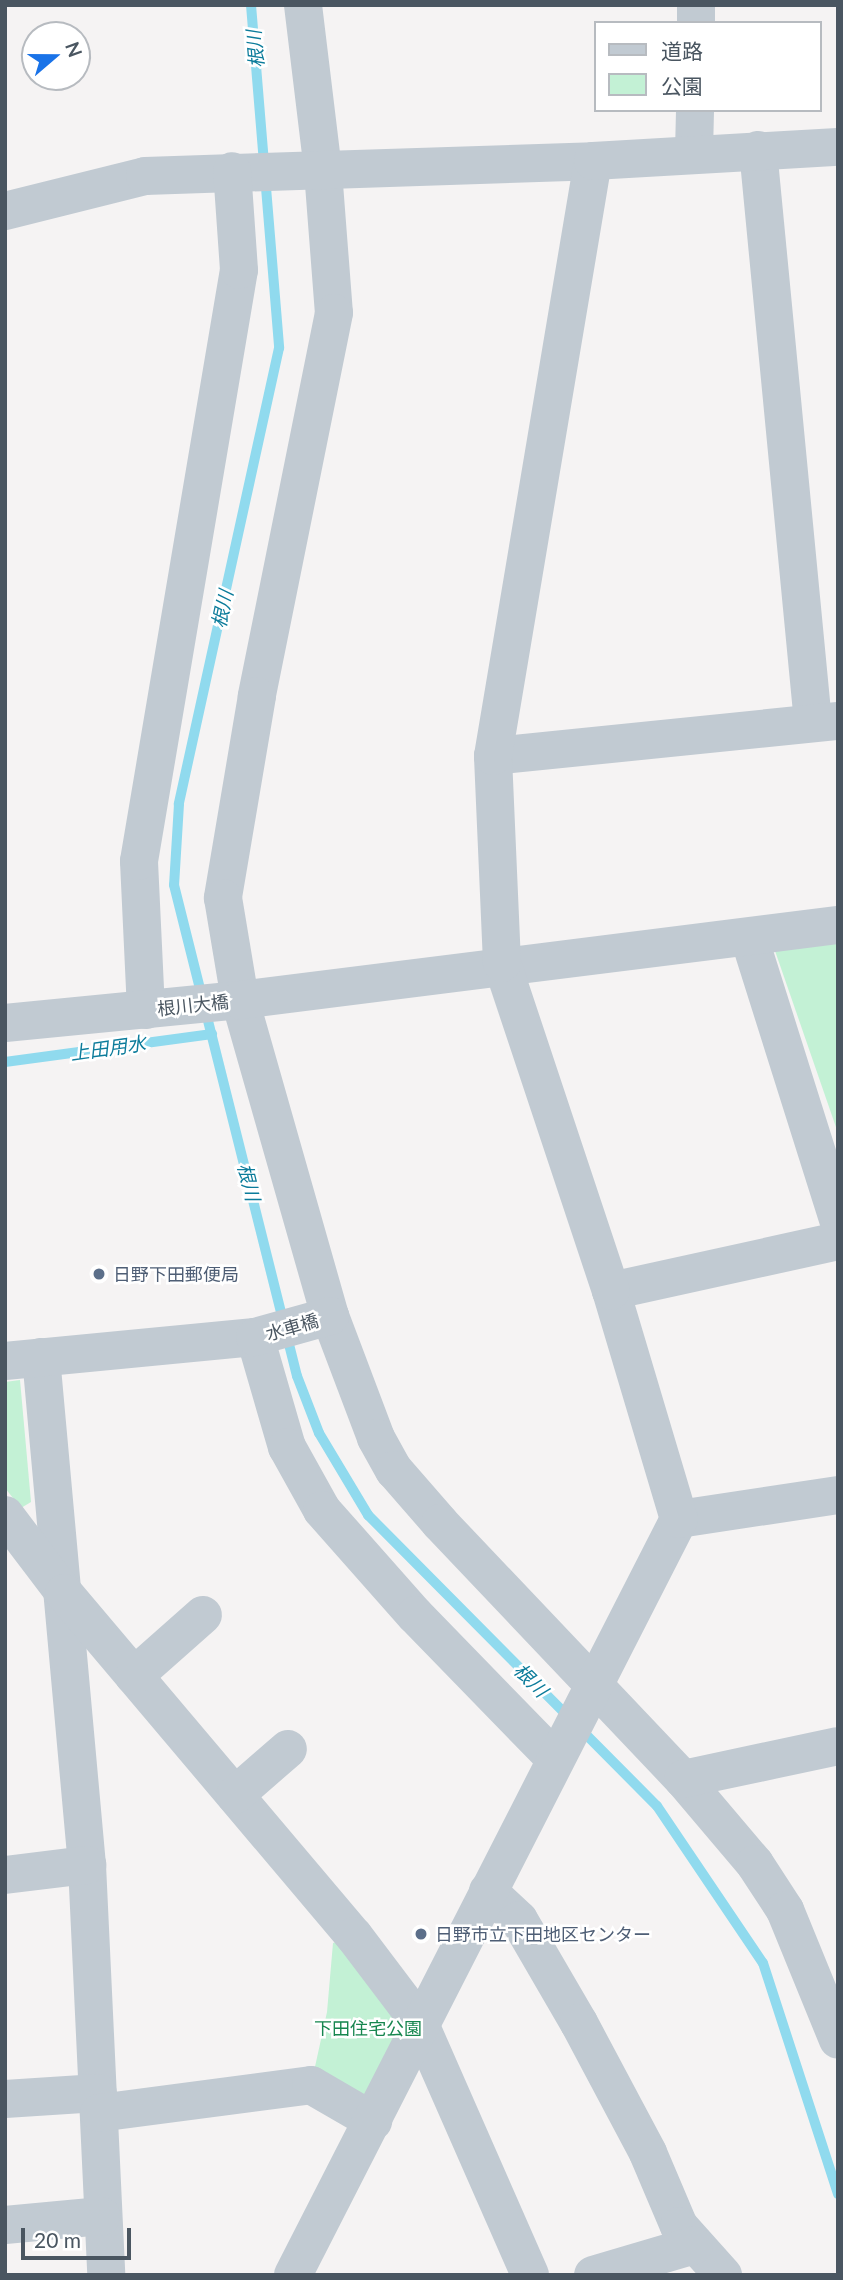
<!DOCTYPE html>
<html>
<head>
<meta charset="utf-8">
<style>
  body { margin:0 }
  #map { position:relative; width:843px; height:2280px; overflow:hidden; background:#f5f3f3; font-family:Lato,"Noto Sans JP",sans-serif }
  div>[style] { position:absolute }
  .green>* { inset:0; background:#c3f1d5 }
  .stream>* { height:10px; margin:-5px; padding:0 5px; transform-origin:5px; border-radius:5px; background:#90daee }
  .minor>* { height:38px; margin:-19px; padding:0 19px; transform-origin:19px; border-radius:19px; background:#c1cad2 }
  .dots>* { width:19px; height:19px; translate:-50% -50%; box-sizing:border-box; border:4px solid #fff; border-radius:50% }
  span { translate:-50% -50%; white-space:nowrap; text-align:center; line-height:1.15; -webkit-text-stroke:5px #fff; paint-order:stroke }
  .street-label { font-size:18px; color:#4a5661 }
  .service-label { font-size:18px; color:#4e5e75 }
  .left { translate:0 -50%; text-align:left }
  .park-label { font-size:18px; color:#17864f }
  .water-label { font-size:19px; color:#0c7c9b; font-style:italic }
  .frame { position:absolute; inset:0; border:7px solid #4a5661; pointer-events:none }
  .legend { position:absolute; left:594px; top:21px; width:228px; height:91px; box-sizing:border-box; background:#fff; border:2px solid #b7bbc0; margin:0; padding:9px 12px; list-style:none; font-size:21px; color:#4a5661 }
  .legend li { display:flex; align-items:center; gap:14px; height:35px }
  .legend b { width:35px; border:2px solid #b7bbc0 }
  .north { position:absolute; left:21px; top:21px; width:70px; height:70px; box-sizing:border-box; background:#fff; border:2px solid #b7bbc0; border-radius:50%; rotate:70deg; font-size:19px; font-weight:700; line-height:28px; text-align:center; color:#4a5661 }
  .north::after { content:''; display:block; margin:auto; width:24px; height:32px; background:#1a73e8; clip-path:polygon(50% 0,100% 100%,50% 72%,0 100%) }
  .scale { position:absolute; left:21px; top:2228px; width:110px; height:32px; box-sizing:border-box; border:4px solid #4a5661; border-top:0; padding-left:9px; font-size:21px; line-height:24px; white-space:nowrap; color:#4a5661; -webkit-text-stroke:5px #fff; paint-order:stroke }
</style>
</head>
<body>
<div id="map">
  <div class="green">
    <i style="clip-path:polygon(838px 934px,838px 1133px,773px 945px)"></i>
    <i style="clip-path:polygon(20px 1380px,31px 1502px,21px 1508px,5px 1488px,5px 1382px)"></i>
    <i style="clip-path:polygon(354px 1936px,419px 2022px,373px 2121px,311px 2085px,327px 2012px,333px 1943px)"></i>
  </div>
  <div class="stream">
    <i style="left:251px;top:5px;width:344px;rotate:85.3deg"></i>
    <i style="left:279px;top:348px;width:467px;rotate:102.4deg"></i>
    <i style="left:179px;top:804px;width:81px;rotate:93.5deg"></i>
    <i style="left:174px;top:885px;width:506px;rotate:75.94deg"></i>
    <i style="left:297px;top:1376px;width:61px;rotate:68.9deg"></i>
    <i style="left:319px;top:1433px;width:96px;rotate:59.1deg"></i>
    <i style="left:368px;top:1515px;width:410px;rotate:45.2deg"></i>
    <i style="left:657px;top:1806px;width:189px;rotate:56deg"></i>
    <i style="left:763px;top:1963px;width:243px;rotate:72deg"></i>
    <i style="left:5px;top:1062px;width:209px;rotate:-7.7deg"></i>
  </div>
  <div class="minor">
    <i style="left:303px;top:5px;width:167px;rotate:83.1deg"></i>
    <i style="left:323px;top:171px;width:142px;rotate:85.6deg"></i>
    <i style="left:334px;top:313px;width:391px;rotate:101.4deg"></i>
    <i style="left:257px;top:696px;width:205px;rotate:99.6deg"></i>
    <i style="left:223px;top:898px;width:103px;rotate:80.5deg"></i>
    <i style="left:240px;top:1000px;width:329px;rotate:74.1deg"></i>
    <i style="left:330px;top:1316px;width:130px;rotate:69.3deg"></i>
    <i style="left:376px;top:1438px;width:37px;rotate:61deg"></i>
    <i style="left:394px;top:1470px;width:70px;rotate:49deg"></i>
    <i style="left:440px;top:1523px;width:353px;rotate:46.5deg"></i>
    <i style="left:683px;top:1779px;width:111px;rotate:49.7deg"></i>
    <i style="left:755px;top:1864px;width:55px;rotate:56.9deg"></i>
    <i style="left:785px;top:1910px;width:140px;rotate:67.8deg"></i>
    <i style="left:696px;top:23px;width:18px;rotate:-90deg"></i>
    <i style="left:758px;top:150px;width:575px;rotate:84.51deg"></i>
    <i style="left:694px;top:152px;width:42px;rotate:-88.6deg"></i>
    <i style="left:5px;top:211px;width:144px;rotate:-14deg"></i>
    <i style="left:145px;top:176px;width:448px;rotate:-1.9deg"></i>
    <i style="left:493px;top:756px;width:347px;rotate:-5.8deg"></i>
    <i style="left:749px;top:937px;width:296px;rotate:72.5deg"></i>
    <i style="left:146px;top:1010px;width:149px;rotate:-92.7deg"></i>
    <i style="left:139px;top:861px;width:599px;rotate:-80.4deg"></i>
    <i style="left:239px;top:270px;width:99px;rotate:-94deg"></i>
    <i style="left:5px;top:1023px;width:236px;rotate:-5.6deg"></i>
    <i style="left:240px;top:1000px;width:603px;rotate:-7.15deg"></i>
    <i style="left:611px;top:1291px;width:232px;rotate:-12.4deg"></i>
    <i style="left:255px;top:1337px;width:115px;rotate:73.8deg"></i>
    <i style="left:287px;top:1447px;width:72px;rotate:60.9deg"></i>
    <i style="left:322px;top:1510px;width:140px;rotate:48.5deg"></i>
    <i style="left:415px;top:1615px;width:201px;rotate:45.8deg"></i>
    <i style="left:41px;top:1357px;width:510px;rotate:84.83deg"></i>
    <i style="left:87px;top:1865px;width:410px;rotate:87.3deg"></i>
    <i style="left:5px;top:1361px;width:251px;rotate:-5.5deg"></i>
    <i style="left:255px;top:1337px;width:78px;rotate:-15.6deg"></i>
    <i style="left:5px;top:1515px;width:98px;rotate:52.9deg"></i>
    <i style="left:64px;top:1593px;width:449px;rotate:49.8deg"></i>
    <i style="left:354px;top:1936px;width:108px;rotate:52.9deg"></i>
    <i style="left:419px;top:2022px;width:276px;rotate:66.3deg"></i>
    <i style="left:679px;top:1519px;width:161px;rotate:-8.6deg"></i>
    <i style="left:134px;top:1676px;width:92px;rotate:-41.5deg"></i>
    <i style="left:683px;top:1779px;width:158px;rotate:-12deg"></i>
    <i style="left:235px;top:1795px;width:70px;rotate:-41deg"></i>
    <i style="left:5px;top:1875px;width:83px;rotate:-7deg"></i>
    <i style="left:488px;top:1891px;width:42px;rotate:43.1deg"></i>
    <i style="left:519px;top:1920px;width:119px;rotate:59.8deg"></i>
    <i style="left:579px;top:2023px;width:147px;rotate:62deg"></i>
    <i style="left:648px;top:2153px;width:79px;rotate:67deg"></i>
    <i style="left:679px;top:2226px;width:66px;rotate:48.1deg"></i>
    <i style="left:5px;top:2099px;width:93px;rotate:-3.7deg"></i>
    <i style="left:99px;top:2113px;width:214px;rotate:-7.5deg"></i>
    <i style="left:311px;top:2085px;width:72px;rotate:30.1deg"></i>
    <i style="left:5px;top:2225px;width:97px;rotate:-5.3deg"></i>
    <i style="left:293px;top:2275px;width:849px;rotate:-62.95deg"></i>
    <i style="left:679px;top:1519px;width:238px;rotate:-106.6deg"></i>
    <i style="left:611px;top:1291px;width:346px;rotate:-108.4deg"></i>
    <i style="left:502px;top:963px;width:207px;rotate:-92.5deg"></i>
    <i style="left:493px;top:756px;width:603px;rotate:-80.46deg"></i>
    <i style="left:593px;top:161px;width:245px;rotate:-3.3deg"></i>
    <i style="left:593px;top:2275px;width:105px;rotate:-16.5deg"></i>
  </div>
  <div class="dots">
    <i style="left:99px;top:1274px;background:#5c6f8a"></i>
    <i style="left:421px;top:1934px;background:#5c6f8a"></i>
  </div>
  <div class="street-label">
    <span style="left:193px;top:1005px;rotate:-6deg">根川大橋</span>
    <span style="left:292px;top:1327px;rotate:-16deg">水車橋</span>
  </div>
  <div class="service-label">
    <span class="left" style="left:113px;top:1274px">日野下田郵便局</span>
    <span class="left" style="left:435px;top:1934px">日野市立下田地区センター</span>
  </div>
  <div class="park-label">
    <span style="left:368px;top:2028px">下田住宅公園</span>
  </div>
  <div class="water-label">
    <span style="left:255px;top:49px;rotate:-95deg">根川</span>
    <span style="left:222px;top:609px;rotate:-78deg">根川</span>
    <span style="left:108px;top:1048px;rotate:-8deg">上田用水</span>
    <span style="left:249px;top:1182px;rotate:76deg">根川</span>
    <span style="left:531px;top:1680px;rotate:45deg">根川</span>
  </div>
  <div class="frame"></div>
  <ul class="legend">
  <li><b style="height:9px;background:#c1cad2"></b>道路</li>
  <li><b style="height:19px;background:#c3f1d5"></b>公園</li>
  </ul>
  <div class="north">N</div>
  <div class="scale">20 m</div>
</div>
</body>
</html>
